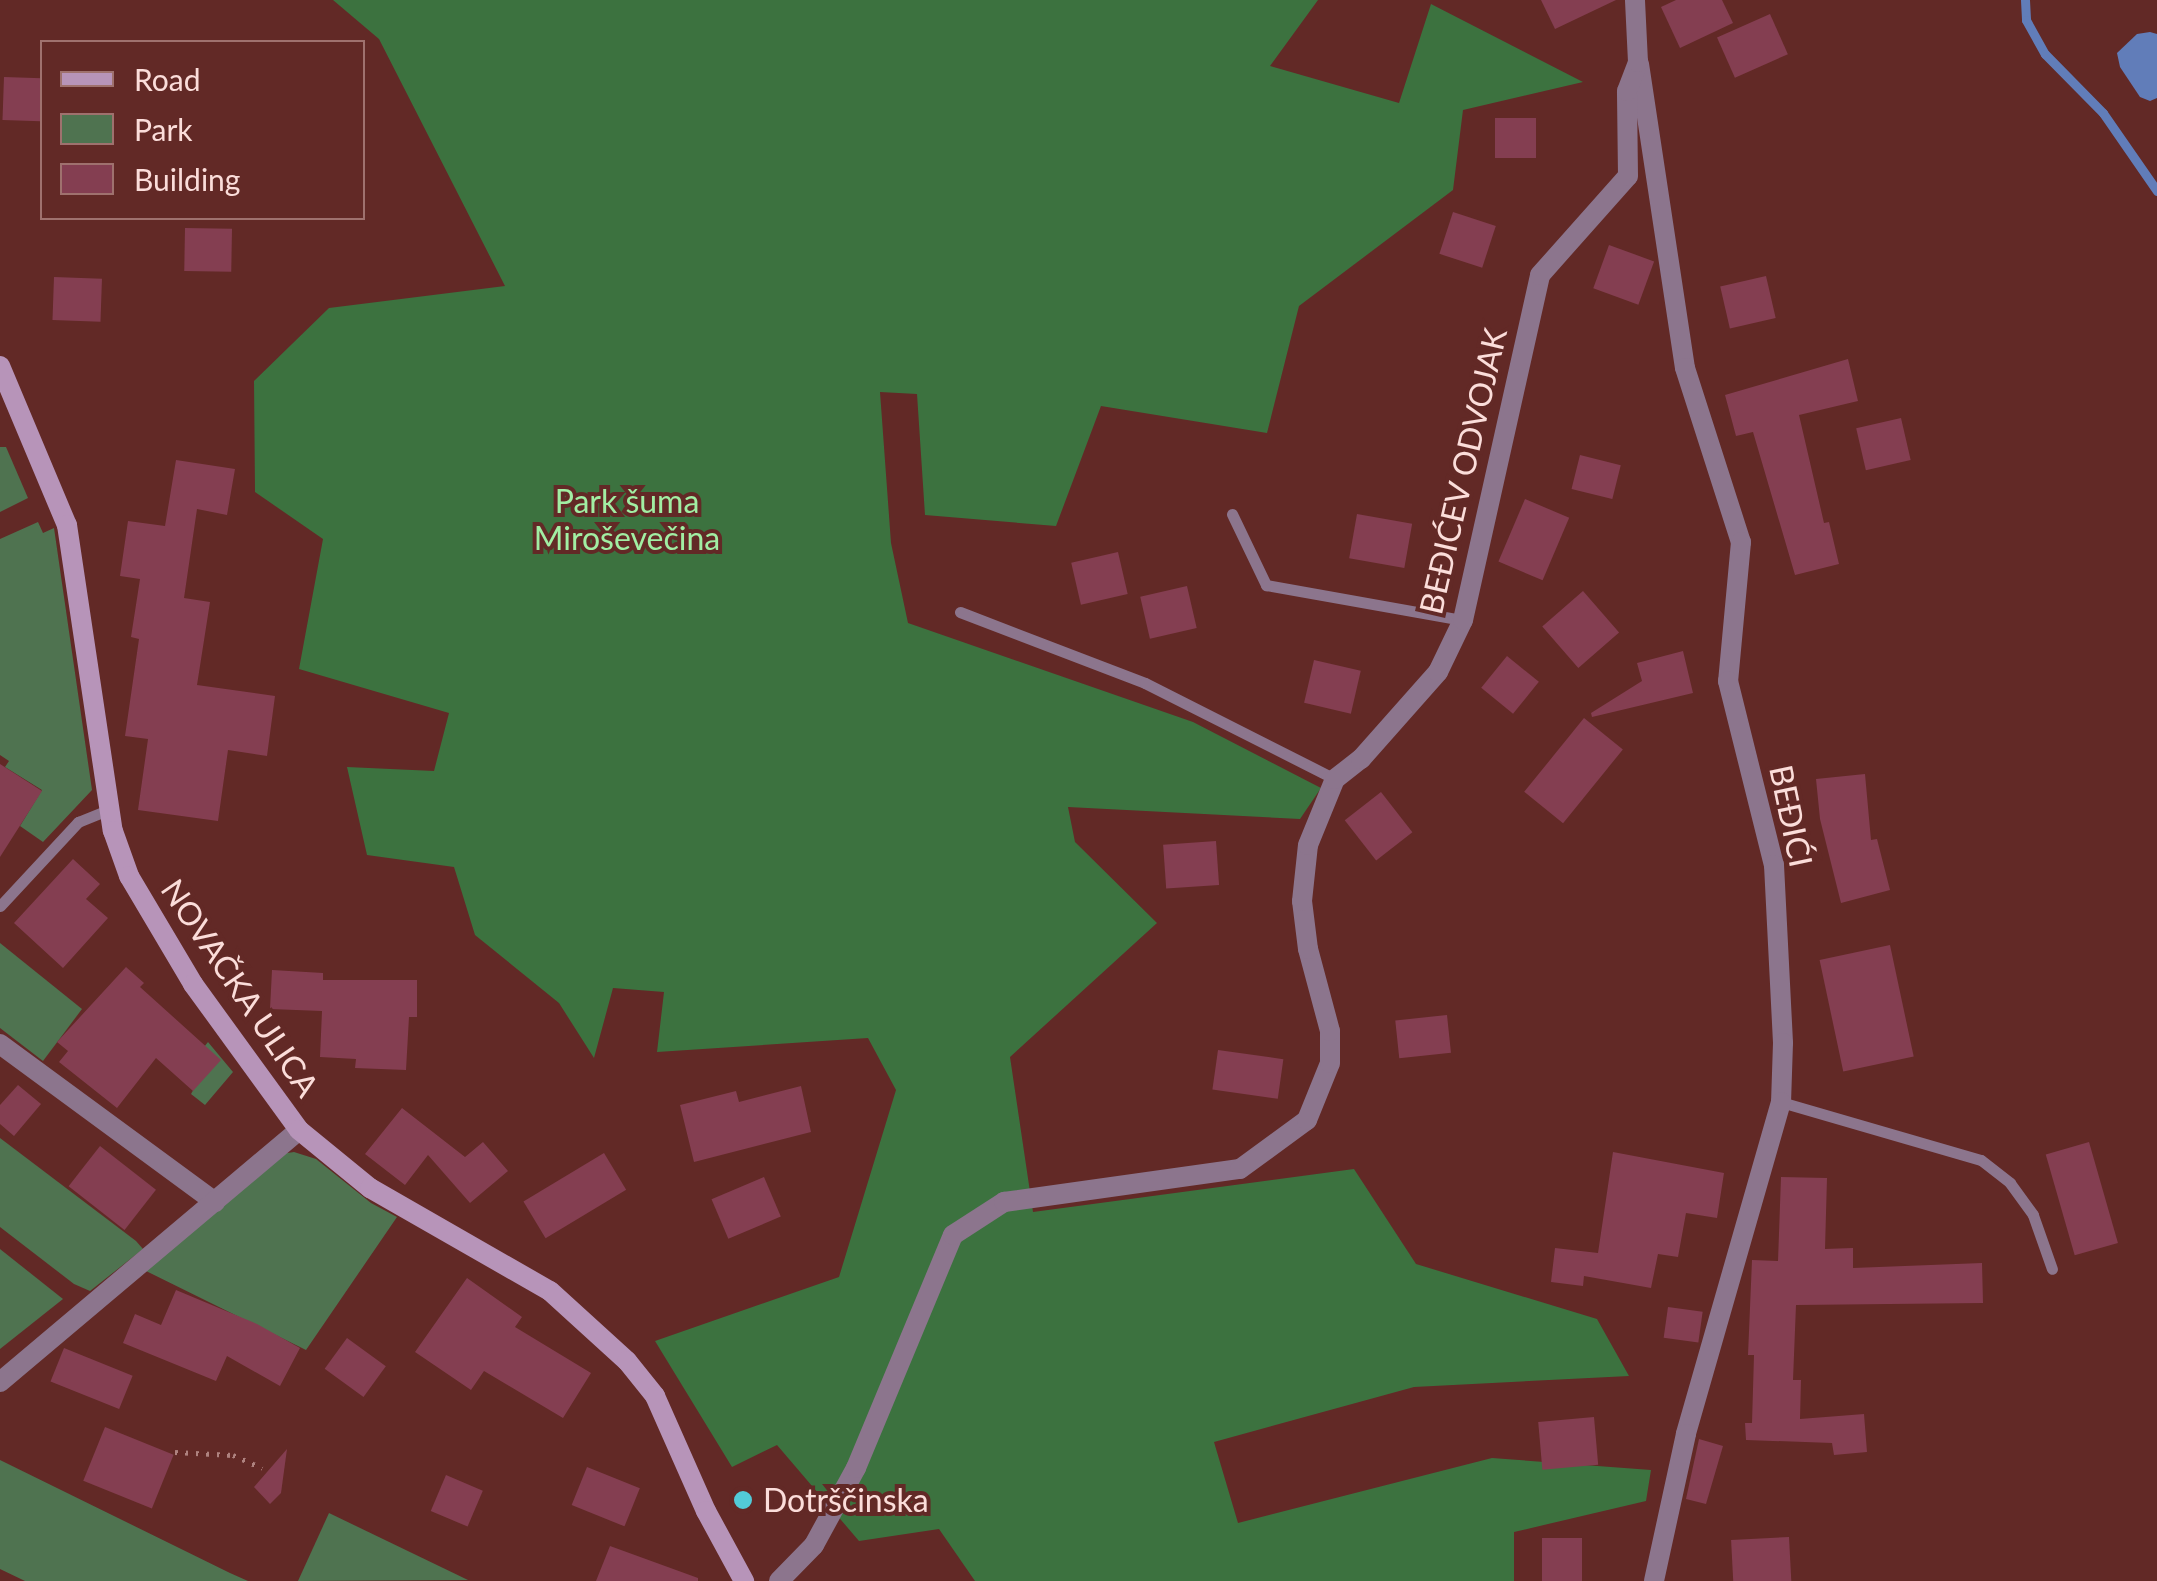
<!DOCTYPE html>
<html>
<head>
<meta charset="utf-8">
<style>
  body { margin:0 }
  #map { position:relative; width:2157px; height:1581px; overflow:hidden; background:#622926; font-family:Lato,sans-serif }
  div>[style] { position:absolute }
  .green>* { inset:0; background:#4f7350 }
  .forest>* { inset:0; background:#3c723f }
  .water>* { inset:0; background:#617db9 }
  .stream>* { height:9px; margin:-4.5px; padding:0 4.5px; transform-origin:4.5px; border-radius:4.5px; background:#617db9 }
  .building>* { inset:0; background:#843e51; transform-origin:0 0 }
  .path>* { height:5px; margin-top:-2.5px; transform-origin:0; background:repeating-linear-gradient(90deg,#ae827f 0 2.5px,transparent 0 10.5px) }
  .lane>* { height:11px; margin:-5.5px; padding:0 5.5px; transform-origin:5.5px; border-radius:5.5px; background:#8c758d }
  .street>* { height:20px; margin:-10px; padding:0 10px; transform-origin:10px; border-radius:10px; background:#8c758d }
  .secondary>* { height:20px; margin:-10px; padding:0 10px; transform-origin:10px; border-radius:10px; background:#b794b9 }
  .dots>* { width:28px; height:28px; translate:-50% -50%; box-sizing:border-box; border:5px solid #622926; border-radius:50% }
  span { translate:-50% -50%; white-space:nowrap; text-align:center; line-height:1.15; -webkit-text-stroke:8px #622926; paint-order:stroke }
  .street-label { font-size:32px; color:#fbddda }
  .park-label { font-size:32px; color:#a1eea3 }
  .poi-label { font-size:32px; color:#fbddda }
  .left { translate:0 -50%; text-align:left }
  .legend { position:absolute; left:40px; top:40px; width:325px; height:180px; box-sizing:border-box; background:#622926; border:2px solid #9f716e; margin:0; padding:12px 18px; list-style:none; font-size:30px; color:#fbddda }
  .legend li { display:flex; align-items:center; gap:20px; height:50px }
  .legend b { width:50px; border:2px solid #9f716e }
</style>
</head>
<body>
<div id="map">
  <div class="green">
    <i style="clip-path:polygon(0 447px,6px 447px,28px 498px,0 512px)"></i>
    <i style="clip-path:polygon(38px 522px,43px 533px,54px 528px,92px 790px,43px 842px,20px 826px,42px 790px,5px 767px,9px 761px,0 755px,0 539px)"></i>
    <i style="clip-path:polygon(0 943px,82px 1009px,43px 1061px,0 1028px)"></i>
    <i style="clip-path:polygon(208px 1042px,233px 1072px,205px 1105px,191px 1094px,200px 1078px,196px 1057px)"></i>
    <i style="clip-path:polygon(0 1138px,136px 1241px,143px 1249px,90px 1291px,74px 1284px,0 1227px)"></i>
    <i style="clip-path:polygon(294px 1152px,316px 1159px,371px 1203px,397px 1217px,306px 1350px,144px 1270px,281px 1154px)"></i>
    <i style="clip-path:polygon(0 1249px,63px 1299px,0 1349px)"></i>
    <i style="clip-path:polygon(0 1460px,230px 1573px,248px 1581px,25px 1581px,0 1569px)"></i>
    <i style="clip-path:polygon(329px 1513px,468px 1580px,298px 1581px)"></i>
  </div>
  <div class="forest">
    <i style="clip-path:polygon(333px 0,1318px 0,1270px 66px,1399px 103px,1431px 4px,1583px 82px,1463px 110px,1453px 190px,1299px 306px,1267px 433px,1101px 406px,1056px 526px,925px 515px,917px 394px,880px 392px,891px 543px,908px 623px,1193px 722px,1321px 788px,1300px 819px,1068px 807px,1075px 842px,1157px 923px,1010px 1057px,1033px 1212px,1354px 1169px,1416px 1264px,1597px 1319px,1629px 1376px,1414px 1387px,1214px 1442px,1238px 1523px,1492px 1458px,1651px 1470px,1646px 1501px,1514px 1532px,1514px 1581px,975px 1581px,939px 1529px,859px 1541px,777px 1445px,732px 1467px,655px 1341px,839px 1277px,896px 1090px,868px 1038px,657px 1052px,664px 992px,613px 988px,594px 1058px,559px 1003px,475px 935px,454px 867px,367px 855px,347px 767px,434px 771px,449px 713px,299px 669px,323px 539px,255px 492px,254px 381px,329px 308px,505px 286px,379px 39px)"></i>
  </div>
  <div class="water">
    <i style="clip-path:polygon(2150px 32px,2157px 34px,2157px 98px,2150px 101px,2140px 97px,2120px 67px,2117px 53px,2137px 34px)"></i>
  </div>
  <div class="stream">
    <i style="left:2025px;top:0;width:20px;rotate:87deg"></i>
    <i style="left:2026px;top:20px;width:39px;rotate:61deg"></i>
    <i style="left:2045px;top:54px;width:83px;rotate:45.5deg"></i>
    <i style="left:2103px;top:113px;width:95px;rotate:55.3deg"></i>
  </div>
  <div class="building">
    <i style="clip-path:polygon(1541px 0,1616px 0,1555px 29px)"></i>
    <i style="clip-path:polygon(1676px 0,1722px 0,1733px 23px,1680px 48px,1661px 7px)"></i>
    <i style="left:1770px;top:14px;width:44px;height:58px;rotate:66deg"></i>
    <i style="left:4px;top:77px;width:38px;height:43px;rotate:2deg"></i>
    <i style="left:1495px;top:118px;width:41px;height:40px"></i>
    <i style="left:1453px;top:212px;width:45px;height:44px;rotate:18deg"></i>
    <i style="left:185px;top:228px;width:47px;height:43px;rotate:1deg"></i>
    <i style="left:1609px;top:245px;width:48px;height:46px;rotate:20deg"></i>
    <i style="left:1766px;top:276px;width:43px;height:47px;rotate:77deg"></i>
    <i style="left:54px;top:277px;width:48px;height:43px;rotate:2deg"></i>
    <i style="clip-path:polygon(1848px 359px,1858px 401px,1799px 415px,1824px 523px,1829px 522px,1839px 564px,1795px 575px,1753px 432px,1736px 436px,1725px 395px)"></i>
    <i style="left:1901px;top:418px;width:43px;height:46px;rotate:77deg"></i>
    <i style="left:1580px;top:455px;width:42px;height:35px;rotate:14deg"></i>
    <i style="clip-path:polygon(176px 460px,235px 469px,227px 515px,197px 509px,184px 598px,210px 602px,197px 685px,275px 696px,267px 756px,228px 750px,218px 821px,138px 810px,148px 739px,125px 736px,139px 639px,131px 637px,140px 579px,120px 576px,128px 521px,165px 526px)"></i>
    <i style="left:1525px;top:499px;width:48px;height:68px;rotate:23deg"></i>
    <i style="left:1357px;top:514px;width:56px;height:45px;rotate:10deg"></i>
    <i style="left:1118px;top:552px;width:43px;height:48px;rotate:77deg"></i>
    <i style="left:1187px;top:586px;width:43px;height:48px;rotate:77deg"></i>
    <i style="left:1583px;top:591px;width:55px;height:54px;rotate:49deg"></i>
    <i style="clip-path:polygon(1683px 651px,1693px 693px,1592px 717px,1591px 713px,1642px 681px,1637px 663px)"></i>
    <i style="left:1507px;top:656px;width:41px;height:41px;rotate:39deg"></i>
    <i style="left:1314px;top:660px;width:48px;height:44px;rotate:13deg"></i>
    <i style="left:1584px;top:718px;width:50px;height:95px;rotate:39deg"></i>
    <i style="clip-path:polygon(0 764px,42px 791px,0 857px)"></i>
    <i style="clip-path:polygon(1865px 774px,1871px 840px,1877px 839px,1890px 890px,1841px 903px,1820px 819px,1816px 779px)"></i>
    <i style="left:1381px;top:792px;width:51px;height:46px;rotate:52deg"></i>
    <i style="left:1216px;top:841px;width:44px;height:53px;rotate:86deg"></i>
    <i style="clip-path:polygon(73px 859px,100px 884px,86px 899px,108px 918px,63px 968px,14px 923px)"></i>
    <i style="left:1890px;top:945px;width:114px;height:72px;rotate:78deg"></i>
    <i style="clip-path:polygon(126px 967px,144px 983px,140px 987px,221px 1060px,193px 1091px,156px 1058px,117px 1108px,59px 1062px,68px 1051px,57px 1042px)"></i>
    <i style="clip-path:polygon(272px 970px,323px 973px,323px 980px,417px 980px,417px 1017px,409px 1017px,406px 1070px,355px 1068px,356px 1059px,320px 1057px,322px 1011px,270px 1009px)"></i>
    <i style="left:1447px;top:1015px;width:38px;height:52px;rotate:84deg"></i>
    <i style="left:1218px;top:1050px;width:66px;height:40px;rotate:8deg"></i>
    <i style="clip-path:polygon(18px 1085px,41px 1104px,14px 1136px,0 1124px,0 1105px)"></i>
    <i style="clip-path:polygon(801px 1086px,811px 1132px,694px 1162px,680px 1105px,736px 1091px,739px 1102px)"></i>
    <i style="clip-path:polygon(402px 1108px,465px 1157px,483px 1142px,508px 1171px,470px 1203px,428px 1155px,405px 1185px,365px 1154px)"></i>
    <i style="left:2089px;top:1142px;width:105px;height:45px;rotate:74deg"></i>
    <i style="left:100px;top:1146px;width:71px;height:51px;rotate:38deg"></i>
    <i style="clip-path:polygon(1613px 1152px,1724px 1173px,1717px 1218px,1686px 1213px,1678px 1257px,1658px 1254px,1651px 1288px,1584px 1276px,1583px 1286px,1551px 1282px,1555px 1248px,1598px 1253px)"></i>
    <i style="left:604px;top:1153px;width:43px;height:94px;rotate:59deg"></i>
    <i style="left:764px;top:1177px;width:43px;height:57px;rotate:67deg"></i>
    <i style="clip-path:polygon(1781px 1177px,1827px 1178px,1825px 1249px,1853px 1248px,1853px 1268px,1982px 1263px,1983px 1303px,1796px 1305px,1793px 1380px,1801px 1380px,1800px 1419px,1864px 1414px,1867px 1452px,1834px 1455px,1832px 1443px,1746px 1440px,1745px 1423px,1752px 1423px,1754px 1355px,1748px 1355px,1752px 1260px,1778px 1261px)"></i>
    <i style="clip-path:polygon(467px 1278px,522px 1317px,515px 1327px,591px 1373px,563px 1418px,484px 1371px,471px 1390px,415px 1352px)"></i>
    <i style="clip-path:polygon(176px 1290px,257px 1324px,300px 1348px,280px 1386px,227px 1356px,216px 1381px,123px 1343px,135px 1314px,161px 1325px)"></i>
    <i style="left:1668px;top:1307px;width:35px;height:31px;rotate:8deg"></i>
    <i style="left:347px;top:1338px;width:48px;height:38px;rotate:36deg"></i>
    <i style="left:64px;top:1348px;width:74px;height:36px;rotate:22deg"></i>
    <i style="left:1594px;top:1417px;width:48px;height:56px;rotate:85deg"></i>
    <i style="left:105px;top:1427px;width:74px;height:58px;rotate:22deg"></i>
    <i style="clip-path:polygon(1699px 1439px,1723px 1446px,1706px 1504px,1686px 1499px)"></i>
    <i style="clip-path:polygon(287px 1449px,281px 1493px,270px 1504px,254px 1487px)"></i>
    <i style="left:587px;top:1467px;width:57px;height:41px;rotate:22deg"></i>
    <i style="left:446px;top:1475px;width:40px;height:39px;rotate:23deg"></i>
    <i style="left:1789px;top:1537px;width:44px;height:58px;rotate:87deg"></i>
    <i style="left:1542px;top:1538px;width:40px;height:43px"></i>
    <i style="clip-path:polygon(610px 1546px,698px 1578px,698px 1581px,596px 1581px)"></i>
  </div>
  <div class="path">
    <i style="left:175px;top:1452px;width:58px;rotate:3deg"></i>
    <i style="left:233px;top:1455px;width:32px;rotate:24deg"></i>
  </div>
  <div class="lane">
    <i style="left:1232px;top:514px;width:79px;rotate:64.4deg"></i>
    <i style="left:1266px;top:585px;width:200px;rotate:10.1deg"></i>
    <i style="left:960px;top:612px;width:198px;rotate:21deg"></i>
    <i style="left:1145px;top:683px;width:213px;rotate:26.8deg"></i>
    <i style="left:0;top:906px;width:115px;rotate:-47.1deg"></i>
    <i style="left:78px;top:822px;width:32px;rotate:-22deg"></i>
    <i style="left:1781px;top:1102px;width:208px;rotate:16.2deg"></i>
    <i style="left:1981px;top:1160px;width:37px;rotate:38deg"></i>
    <i style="left:2010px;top:1183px;width:39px;rotate:54deg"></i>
    <i style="left:2033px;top:1215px;width:57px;rotate:70.6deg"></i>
  </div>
  <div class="street">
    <i style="left:1639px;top:64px;width:307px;rotate:81.4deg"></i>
    <i style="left:1685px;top:368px;width:183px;rotate:72.2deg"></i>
    <i style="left:1741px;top:542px;width:140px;rotate:95.3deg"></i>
    <i style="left:1728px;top:681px;width:190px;rotate:76deg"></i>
    <i style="left:1774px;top:865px;width:178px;rotate:87.1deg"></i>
    <i style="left:1783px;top:1043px;width:59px;rotate:91.9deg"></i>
    <i style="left:1781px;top:1102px;width:345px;rotate:106deg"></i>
    <i style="left:1686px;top:1434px;width:150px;rotate:102.3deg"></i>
    <i style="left:0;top:1044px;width:267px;rotate:36.3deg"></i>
    <i style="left:0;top:1382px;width:391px;rotate:-40.1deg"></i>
    <i style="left:779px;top:1581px;width:50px;rotate:-45.8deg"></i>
    <i style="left:814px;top:1545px;width:88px;rotate:-61.4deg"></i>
    <i style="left:856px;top:1468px;width:252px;rotate:-67.4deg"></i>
    <i style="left:953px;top:1235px;width:61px;rotate:-32.9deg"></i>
    <i style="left:1004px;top:1202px;width:238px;rotate:-8deg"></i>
    <i style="left:1240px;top:1169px;width:83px;rotate:-36.2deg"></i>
    <i style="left:1307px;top:1120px;width:61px;rotate:-68deg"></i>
    <i style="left:1330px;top:1063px;width:32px;rotate:-90deg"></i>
    <i style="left:1330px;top:1031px;width:85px;rotate:-105deg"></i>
    <i style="left:1308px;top:949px;width:48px;rotate:-97.1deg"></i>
    <i style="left:1302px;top:901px;width:56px;rotate:-83.9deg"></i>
    <i style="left:1308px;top:845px;width:71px;rotate:-67.8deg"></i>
    <i style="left:1335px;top:779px;width:33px;rotate:-38deg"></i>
    <i style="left:1361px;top:759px;width:116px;rotate:-48.5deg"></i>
    <i style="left:1438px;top:672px;width:58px;rotate:-64.3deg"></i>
    <i style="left:1463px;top:620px;width:353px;rotate:-77.4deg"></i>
    <i style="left:1540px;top:275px;width:132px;rotate:-48.4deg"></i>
    <i style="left:1628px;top:176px;width:85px;rotate:-90.7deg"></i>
    <i style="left:1627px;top:91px;width:31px;rotate:-69deg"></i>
    <i style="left:1638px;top:62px;width:62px;rotate:-92.8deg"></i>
  </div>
  <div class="secondary">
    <i style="left:0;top:366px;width:173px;rotate:67.2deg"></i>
    <i style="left:67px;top:525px;width:309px;rotate:81.5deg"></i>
    <i style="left:113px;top:831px;width:48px;rotate:70.4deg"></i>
    <i style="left:129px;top:876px;width:126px;rotate:59.3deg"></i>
    <i style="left:193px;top:984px;width:180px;rotate:54deg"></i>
    <i style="left:299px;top:1130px;width:92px;rotate:39.2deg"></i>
    <i style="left:370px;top:1188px;width:207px;rotate:29.8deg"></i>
    <i style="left:550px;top:1291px;width:104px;rotate:42.3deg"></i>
    <i style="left:627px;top:1361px;width:45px;rotate:51.3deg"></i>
    <i style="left:655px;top:1396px;width:126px;rotate:66.1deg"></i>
    <i style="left:706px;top:1511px;width:80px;rotate:61.5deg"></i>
  </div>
  <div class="dots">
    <i style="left:743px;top:1500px;background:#52cbd8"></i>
  </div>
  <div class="street-label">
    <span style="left:1463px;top:471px;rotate:-77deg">BEĐIĆEV ODVOJAK</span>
    <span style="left:1791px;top:816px;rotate:78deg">BEĐIĆI</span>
    <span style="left:240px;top:988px;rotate:56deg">NOVAČKA ULICA</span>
  </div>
  <div class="park-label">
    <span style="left:627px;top:520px">Park šuma<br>Miroševečina</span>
  </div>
  <div class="poi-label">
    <span class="left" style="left:763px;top:1500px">Dotrščinska</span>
  </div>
  <ul class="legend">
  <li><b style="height:12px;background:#b794b9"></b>Road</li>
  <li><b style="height:28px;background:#4f7350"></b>Park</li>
  <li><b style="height:28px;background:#843e51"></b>Building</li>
  </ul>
</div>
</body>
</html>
